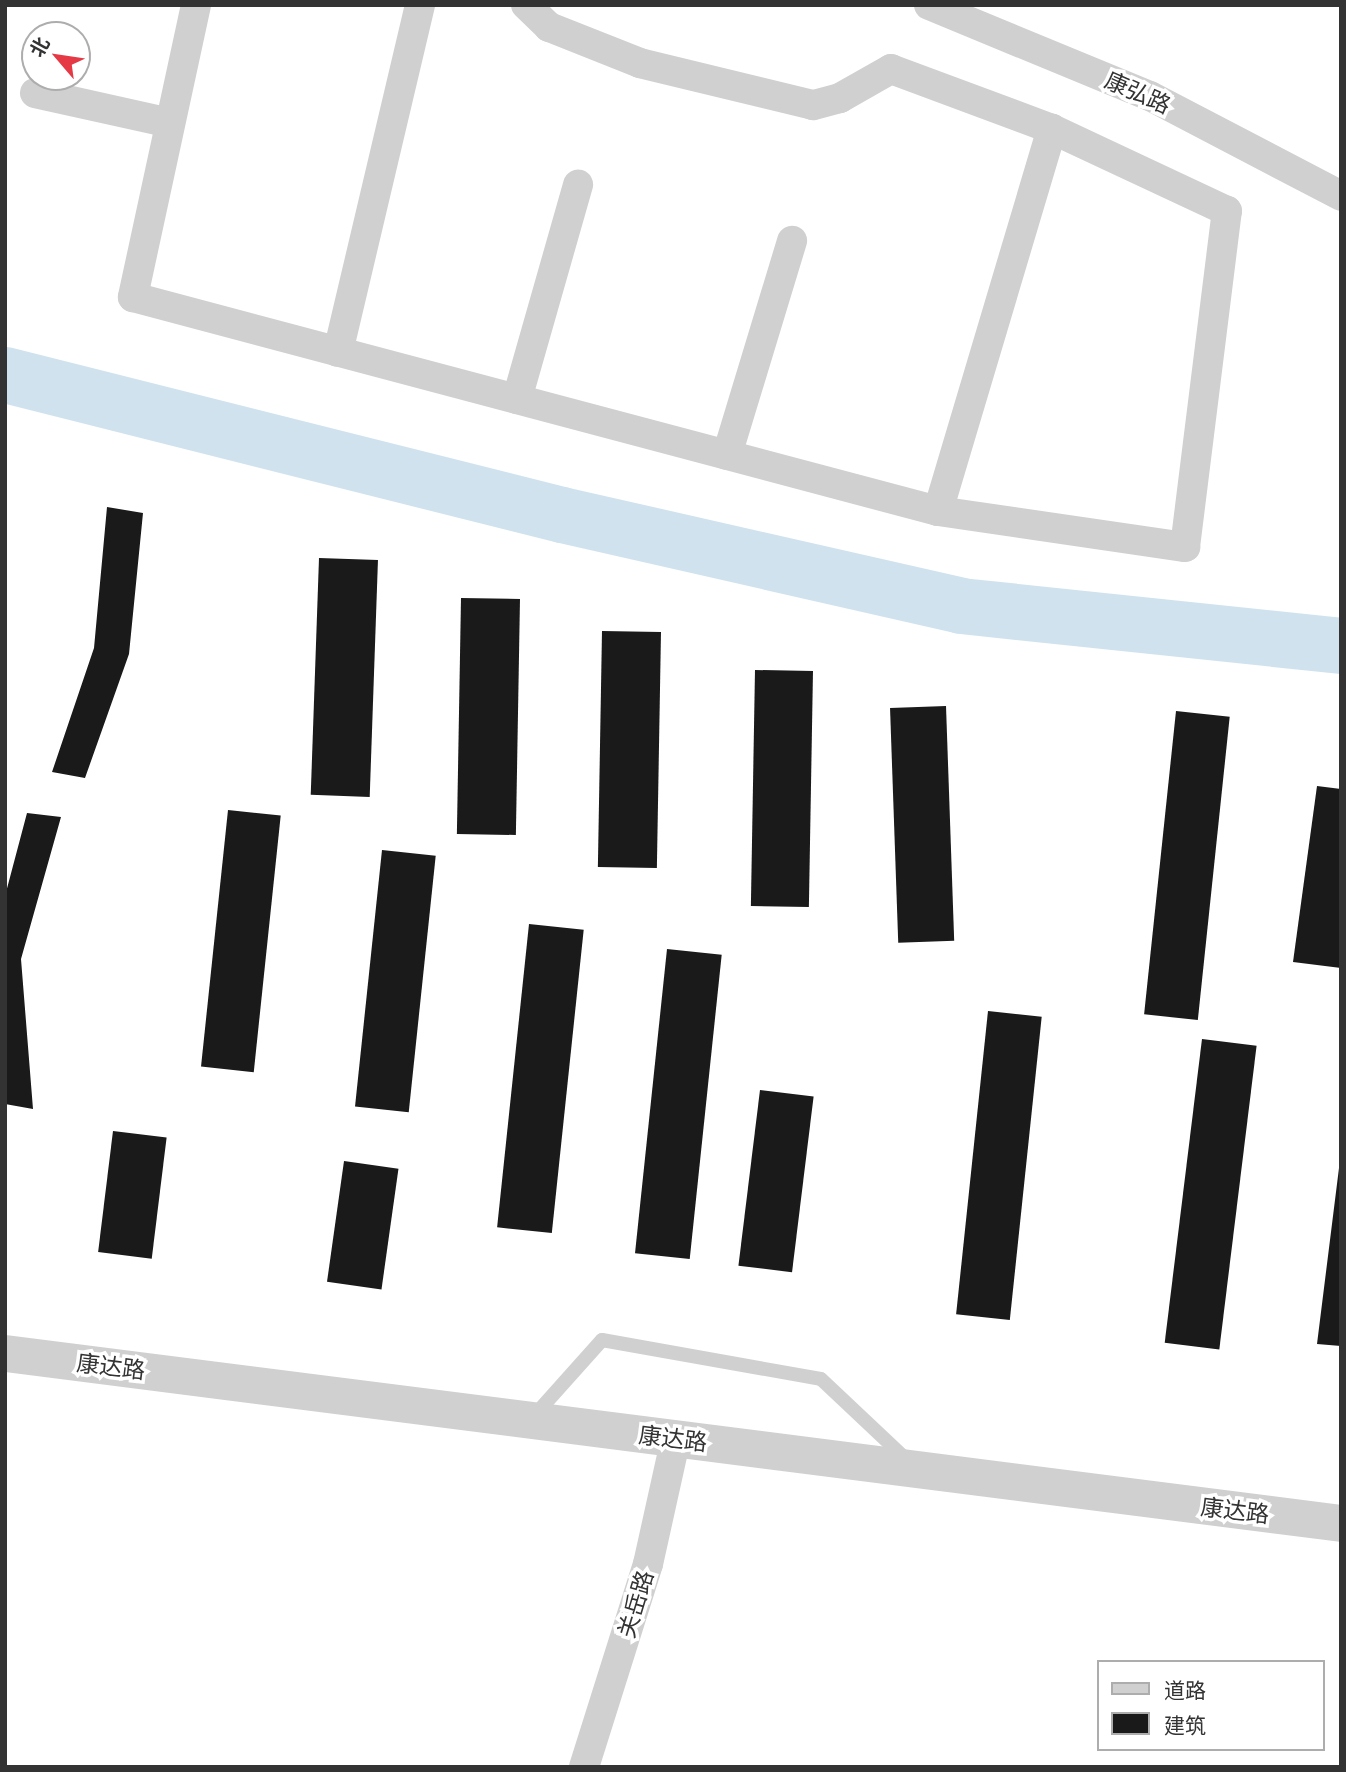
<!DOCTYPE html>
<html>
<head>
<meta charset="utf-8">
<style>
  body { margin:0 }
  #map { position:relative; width:1346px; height:1772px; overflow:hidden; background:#fff; font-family:"Noto Sans","Noto Sans SC",sans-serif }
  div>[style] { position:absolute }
  .river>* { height:56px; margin:-28px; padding:0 28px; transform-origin:28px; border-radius:28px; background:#cfe2ee }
  .building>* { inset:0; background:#1a1a1a; transform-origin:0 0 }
  .service>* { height:14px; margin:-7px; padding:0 7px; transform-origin:7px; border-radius:7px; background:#d0d0d0 }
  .minor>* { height:30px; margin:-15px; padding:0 15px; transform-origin:15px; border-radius:15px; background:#d0d0d0 }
  .tertiary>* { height:37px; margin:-18.5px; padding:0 18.5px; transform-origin:18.5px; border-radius:18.5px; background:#d0d0d0 }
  span { translate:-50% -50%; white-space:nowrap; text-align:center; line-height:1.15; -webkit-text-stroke:7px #fff; paint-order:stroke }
  .street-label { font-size:23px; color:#333 }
  .frame { position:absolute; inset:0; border:7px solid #333; pointer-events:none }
  .legend { position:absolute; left:1097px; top:1660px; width:228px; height:91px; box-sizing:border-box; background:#fff; border:2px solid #adadad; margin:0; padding:9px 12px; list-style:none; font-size:21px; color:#333 }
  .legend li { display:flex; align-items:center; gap:14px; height:35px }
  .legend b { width:35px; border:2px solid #adadad }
  .north { position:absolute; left:21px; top:21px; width:70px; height:70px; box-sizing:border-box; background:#fff; border:2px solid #adadad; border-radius:50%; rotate:299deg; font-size:19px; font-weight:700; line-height:28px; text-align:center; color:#333 }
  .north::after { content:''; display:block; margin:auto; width:24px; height:32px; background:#e63946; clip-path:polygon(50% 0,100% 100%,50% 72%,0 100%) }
</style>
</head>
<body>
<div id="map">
  <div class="river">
    <i style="left:5px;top:375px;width:574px;rotate:14.11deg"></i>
    <i style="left:562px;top:515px;width:409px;rotate:12.8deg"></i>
    <i style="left:961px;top:606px;width:382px;rotate:6deg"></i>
  </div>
  <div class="building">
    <i style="clip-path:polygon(107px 507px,143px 513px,129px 654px,85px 778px,52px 772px,94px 648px)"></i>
    <i style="left:319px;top:558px;width:59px;height:237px;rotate:2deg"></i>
    <i style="left:461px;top:598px;width:59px;height:236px;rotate:1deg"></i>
    <i style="left:602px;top:631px;width:59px;height:236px;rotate:1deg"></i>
    <i style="left:755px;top:670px;width:58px;height:236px;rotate:1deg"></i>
    <i style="left:946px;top:706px;width:235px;height:56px;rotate:88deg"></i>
    <i style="left:1176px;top:711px;width:54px;height:305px;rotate:6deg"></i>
    <i style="clip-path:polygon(1317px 786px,1341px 789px,1341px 968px,1293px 962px)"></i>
    <i style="left:228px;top:810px;width:53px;height:258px;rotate:6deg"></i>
    <i style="clip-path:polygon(27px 813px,61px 817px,21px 959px,33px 1109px,5px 1104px,5px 896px)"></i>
    <i style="left:382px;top:850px;width:54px;height:258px;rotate:6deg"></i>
    <i style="left:529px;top:924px;width:55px;height:305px;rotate:6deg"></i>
    <i style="left:667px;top:949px;width:55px;height:306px;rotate:6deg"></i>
    <i style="left:988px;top:1011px;width:54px;height:305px;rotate:6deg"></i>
    <i style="left:1202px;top:1039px;width:55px;height:306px;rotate:7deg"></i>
    <i style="left:760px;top:1090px;width:54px;height:177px;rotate:7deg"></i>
    <i style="left:113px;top:1131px;width:54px;height:122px;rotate:7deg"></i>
    <i style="left:344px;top:1161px;width:55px;height:122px;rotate:8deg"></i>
    <i style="clip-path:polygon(1339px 1168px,1341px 1346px,1317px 1344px)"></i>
  </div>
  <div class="service">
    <i style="left:534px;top:1416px;width:102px;rotate:-48.2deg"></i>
    <i style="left:602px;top:1340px;width:222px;rotate:10.1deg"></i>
    <i style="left:821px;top:1379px;width:117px;rotate:43.3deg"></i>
  </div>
  <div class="minor">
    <i style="left:196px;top:5px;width:299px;rotate:102.2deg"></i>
    <i style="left:133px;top:297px;width:833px;rotate:14.89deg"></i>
    <i style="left:938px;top:511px;width:399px;rotate:-73.4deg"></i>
    <i style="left:1052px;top:129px;width:172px;rotate:-159.6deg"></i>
    <i style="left:891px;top:69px;width:59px;rotate:150.4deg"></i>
    <i style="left:840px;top:98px;width:28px;rotate:165deg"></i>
    <i style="left:813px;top:105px;width:178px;rotate:-166.4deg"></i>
    <i style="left:640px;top:63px;width:98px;rotate:-158.4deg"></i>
    <i style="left:549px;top:27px;width:32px;rotate:-136deg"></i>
    <i style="left:929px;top:5px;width:239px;rotate:22.4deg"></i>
    <i style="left:1150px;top:96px;width:216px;rotate:27.6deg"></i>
    <i style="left:35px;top:93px;width:138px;rotate:12.5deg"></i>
    <i style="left:338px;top:352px;width:357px;rotate:-76.7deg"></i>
    <i style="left:517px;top:399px;width:223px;rotate:-74.1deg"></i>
    <i style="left:727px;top:455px;width:224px;rotate:-73.1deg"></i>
    <i style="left:938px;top:511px;width:250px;rotate:8.3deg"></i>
    <i style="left:1185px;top:547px;width:339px;rotate:-82.9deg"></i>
    <i style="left:1227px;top:211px;width:193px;rotate:-154.9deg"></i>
    <i style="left:584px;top:1767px;width:213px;rotate:-72.5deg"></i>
    <i style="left:648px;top:1564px;width:129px;rotate:-77.5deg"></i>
  </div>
  <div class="tertiary">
    <i style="left:5px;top:1353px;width:1347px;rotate:7.25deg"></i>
  </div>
  <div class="street-label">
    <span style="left:1138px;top:92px;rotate:24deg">康弘路</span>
    <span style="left:111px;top:1366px;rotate:7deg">康达路</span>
    <span style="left:673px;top:1438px;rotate:7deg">康达路</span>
    <span style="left:1235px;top:1510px;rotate:7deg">康达路</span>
    <span style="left:635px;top:1604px;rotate:-73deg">关岳路</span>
  </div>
  <div class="frame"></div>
  <ul class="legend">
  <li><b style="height:9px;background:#d0d0d0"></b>道路</li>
  <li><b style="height:19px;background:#1a1a1a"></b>建筑</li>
  </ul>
  <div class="north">北</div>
</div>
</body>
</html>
